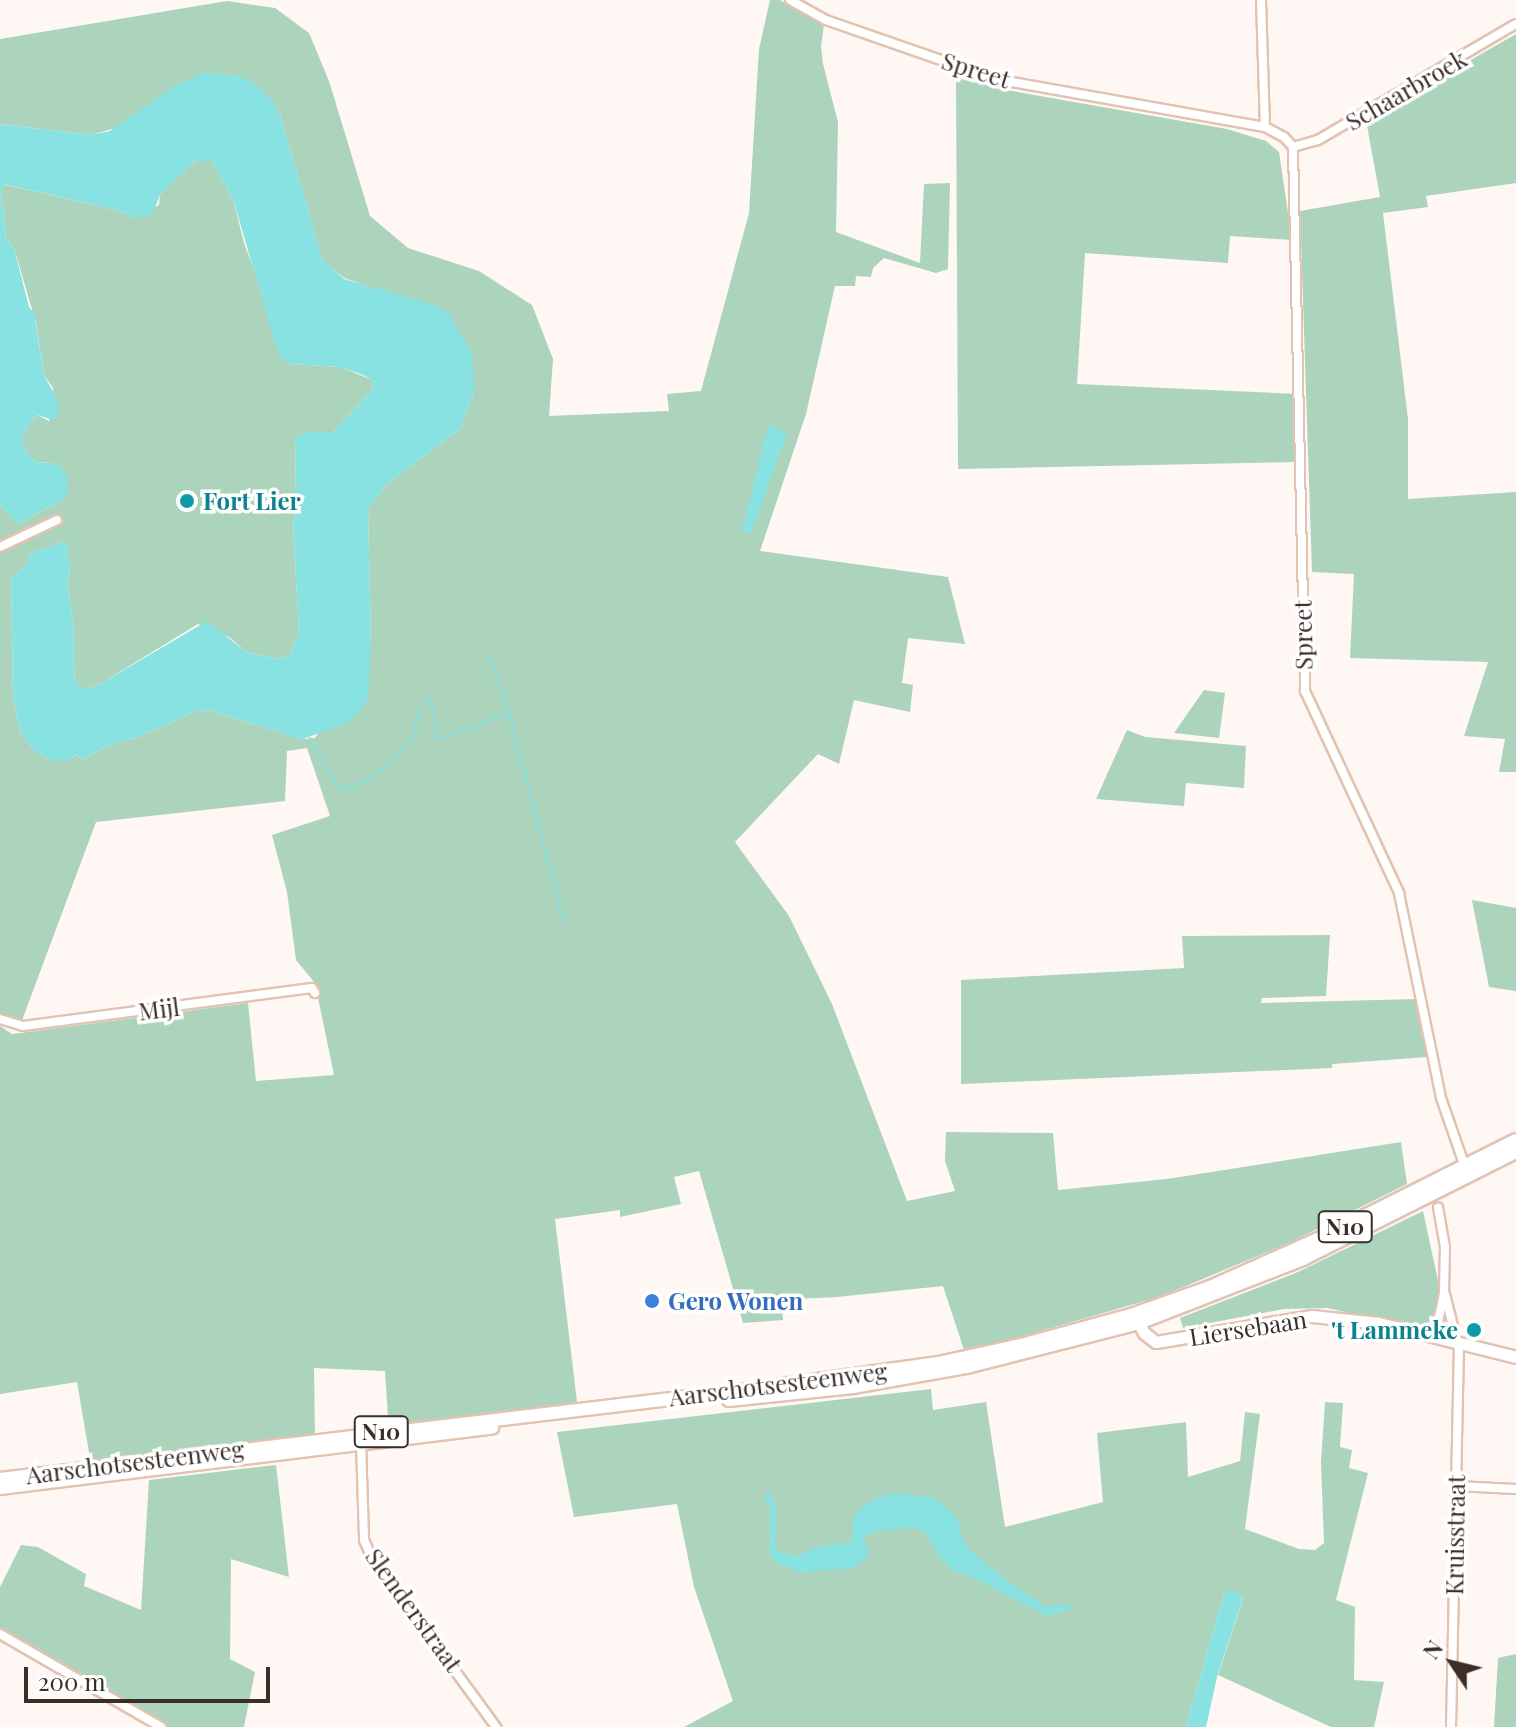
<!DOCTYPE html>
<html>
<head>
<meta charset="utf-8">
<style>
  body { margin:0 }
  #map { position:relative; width:1516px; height:1727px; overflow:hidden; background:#fef7f4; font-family:"Playfair Display",serif }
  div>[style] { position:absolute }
  .green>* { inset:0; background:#acd3bc }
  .water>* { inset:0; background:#89e2e2 }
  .stream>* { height:2px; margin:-1px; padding:0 1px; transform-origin:1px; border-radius:1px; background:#89e2e2 }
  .roads { filter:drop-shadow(2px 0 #e2c3b1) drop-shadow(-2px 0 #e2c3b1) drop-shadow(0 2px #e2c3b1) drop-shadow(0 -2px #e2c3b1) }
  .street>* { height:8px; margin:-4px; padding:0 4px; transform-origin:4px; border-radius:4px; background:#fff }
  .secondary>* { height:11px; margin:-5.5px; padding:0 5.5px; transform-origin:5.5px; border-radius:5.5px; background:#fff }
  .primary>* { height:12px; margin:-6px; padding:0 6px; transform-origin:6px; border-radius:6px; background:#fff }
  .dots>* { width:22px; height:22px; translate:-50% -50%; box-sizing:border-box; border:4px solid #fff; border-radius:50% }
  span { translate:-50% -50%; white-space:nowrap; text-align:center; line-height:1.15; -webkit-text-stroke:7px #fff; paint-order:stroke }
  .shield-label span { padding:2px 6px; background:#fff; border:2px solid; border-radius:6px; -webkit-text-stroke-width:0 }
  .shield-label { font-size:22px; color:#3a2e27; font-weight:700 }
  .street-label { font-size:24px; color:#3a2e27 }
  .culture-label { font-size:24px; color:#0d838f; font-weight:700 }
  .left { translate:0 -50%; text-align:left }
  .right { translate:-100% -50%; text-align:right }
  .shop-label { font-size:24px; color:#366cbe; font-weight:700 }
  .north { position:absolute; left:1412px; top:1623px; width:80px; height:80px; -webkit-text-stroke:6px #fff; paint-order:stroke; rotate:305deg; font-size:22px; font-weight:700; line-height:32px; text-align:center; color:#3a2e27 }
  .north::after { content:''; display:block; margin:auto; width:28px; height:36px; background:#3a2e27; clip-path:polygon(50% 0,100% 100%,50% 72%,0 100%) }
  .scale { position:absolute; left:24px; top:1667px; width:246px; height:36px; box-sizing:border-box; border:4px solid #3a2e27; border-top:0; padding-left:10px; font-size:24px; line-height:28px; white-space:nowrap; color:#3a2e27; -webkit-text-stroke:6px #fff; paint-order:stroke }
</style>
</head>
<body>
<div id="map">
  <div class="green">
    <i style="clip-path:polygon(770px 0,780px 0,824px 25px,821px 46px,823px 64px,838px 122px,836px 232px,920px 263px,924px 184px,950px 183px,948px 269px,936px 273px,884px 258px,873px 268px,871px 277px,856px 276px,855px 286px,835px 286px,806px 414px,760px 551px,948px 577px,965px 644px,908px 638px,902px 683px,913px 685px,910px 712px,854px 700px,839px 764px,818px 754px,735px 842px,789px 916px,832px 1004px,907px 1201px,955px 1191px,945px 1161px,946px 1132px,1053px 1133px,1058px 1190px,1167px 1179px,1401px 1142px,1407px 1184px,1291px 1242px,1162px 1296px,965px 1353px,943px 1286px,837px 1297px,795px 1299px,781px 1296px,783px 1320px,743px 1323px,699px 1171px,674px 1177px,681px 1204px,620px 1217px,620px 1210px,555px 1219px,578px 1410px,389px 1432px,385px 1371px,314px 1368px,315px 1439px,92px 1470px,77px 1382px,0 1394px,0 1026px,12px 1034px,248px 1003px,256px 1081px,334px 1075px,315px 983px,296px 960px,287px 892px,272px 835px,330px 816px,307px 748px,287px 751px,285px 801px,96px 822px,21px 1023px,0 1013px,0 505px,18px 524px,64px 499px,54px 463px,36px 462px,23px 448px,23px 435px,34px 418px,37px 415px,49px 421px,53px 388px,44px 375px,36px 323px,14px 248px,6px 238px,1px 193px,3px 184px,124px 212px,132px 218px,159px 205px,160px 195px,195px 161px,212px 161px,233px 199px,244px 243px,289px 364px,341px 367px,372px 380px,374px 388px,333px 432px,295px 439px,296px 498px,293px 504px,296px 517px,293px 522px,299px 636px,289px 656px,276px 659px,245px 651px,229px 637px,198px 624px,100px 684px,84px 690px,77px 684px,74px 672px,73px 619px,67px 584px,71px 562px,66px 557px,66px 541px,29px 554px,29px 563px,11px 578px,13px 698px,21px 734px,34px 750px,51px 761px,70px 761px,76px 754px,82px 760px,108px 746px,138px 737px,197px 711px,208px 710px,303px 739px,315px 738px,371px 643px,368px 508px,386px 485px,461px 428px,474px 391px,379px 290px,344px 278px,323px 261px,280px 115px,160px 97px,119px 127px,91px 135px,0 124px,0 39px,227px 1px,275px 8px,309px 33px,329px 81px,370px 216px,408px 248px,479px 271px,532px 305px,553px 359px,549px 416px,669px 411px,667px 394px,701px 391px,749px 213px,759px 49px)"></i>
    <i style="clip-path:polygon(1516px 34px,1516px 183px,1426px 196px,1428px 207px,1383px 213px,1408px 419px,1408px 499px,1516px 492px,1516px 772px,1499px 772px,1505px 739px,1464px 736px,1488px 662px,1350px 658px,1354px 574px,1312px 572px,1300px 211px,1380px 197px,1366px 120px)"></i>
    <i style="clip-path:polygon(956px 75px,995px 88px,1227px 129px,1266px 141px,1279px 152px,1292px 240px,1230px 236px,1228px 263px,1085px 253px,1077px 384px,1297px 394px,1297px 462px,958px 469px)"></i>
    <i style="clip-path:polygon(1204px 690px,1225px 693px,1219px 738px,1174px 733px)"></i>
    <i style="clip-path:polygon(1127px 730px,1145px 737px,1246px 746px,1244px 788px,1186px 783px,1184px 806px,1096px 799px)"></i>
    <i style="clip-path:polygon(1472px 900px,1516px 908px,1516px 991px,1489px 987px)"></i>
    <i style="clip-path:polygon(1330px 935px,1326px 996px,1262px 998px,1261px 1003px,1417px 999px,1427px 1057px,1332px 1064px,1332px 1068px,961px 1084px,961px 980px,1184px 968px,1182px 936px)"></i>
    <i style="clip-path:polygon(1423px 1211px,1440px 1290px,1433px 1331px,1327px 1308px,1284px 1309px,1183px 1328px,1180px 1318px,1298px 1272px)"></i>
    <i style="clip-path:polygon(931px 1389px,933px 1410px,986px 1402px,1005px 1527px,1103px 1502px,1097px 1433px,1186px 1422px,1188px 1477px,1240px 1461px,1245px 1412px,1260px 1414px,1245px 1529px,1299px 1549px,1315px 1550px,1324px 1543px,1321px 1462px,1325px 1402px,1343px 1403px,1340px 1447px,1352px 1450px,1349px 1468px,1368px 1473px,1336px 1600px,1355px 1607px,1354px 1680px,1384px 1682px,1374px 1727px,1331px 1727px,1218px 1675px,1243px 1598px,1233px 1591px,1225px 1591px,1186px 1727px,684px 1727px,733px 1701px,694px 1587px,677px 1504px,574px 1517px,557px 1432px)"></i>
    <i style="clip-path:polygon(276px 1465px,289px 1577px,231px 1559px,230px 1659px,255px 1672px,244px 1727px,167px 1727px,0 1631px,0 1587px,21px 1545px,38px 1547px,86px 1574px,84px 1586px,141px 1610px,149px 1480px)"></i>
    <i style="clip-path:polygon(1516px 1654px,1516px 1727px,1494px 1727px,1498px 1658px)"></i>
  </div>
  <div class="water">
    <i style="clip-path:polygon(206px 72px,238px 76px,253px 82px,270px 98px,280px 115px,323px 260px,344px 279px,436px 305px,449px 314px,472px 353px,474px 391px,461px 428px,386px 485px,368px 508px,371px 643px,368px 698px,360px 712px,348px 723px,303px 739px,208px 710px,197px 711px,138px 737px,108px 746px,82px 760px,76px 754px,70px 761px,51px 761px,34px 750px,21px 734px,13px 698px,11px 578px,29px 563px,29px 554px,66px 541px,69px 548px,66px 557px,71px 562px,67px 584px,73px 619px,74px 672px,77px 684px,84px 690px,100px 684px,207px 621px,245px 651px,276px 659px,289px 656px,299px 636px,293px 522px,296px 517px,293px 504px,296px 498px,295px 438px,307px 432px,333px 432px,374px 388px,372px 380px,363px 375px,341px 367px,289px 364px,278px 353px,233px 199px,212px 161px,195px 161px,160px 195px,152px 215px,132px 218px,124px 212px,4px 184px,1px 193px,6px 238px,14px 248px,29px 307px,34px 313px,44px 375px,58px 401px,59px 414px,53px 420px,37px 415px,34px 418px,23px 435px,23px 448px,36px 462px,54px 463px,61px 468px,67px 477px,68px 491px,64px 499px,18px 524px,0 505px,0 124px,91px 135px,110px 131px,175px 86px)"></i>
    <i style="clip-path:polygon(768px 425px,787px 433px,751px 533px,742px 532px)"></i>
    <i style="clip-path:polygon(770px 1492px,776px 1507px,775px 1549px,796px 1557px,821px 1546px,852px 1542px,853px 1522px,858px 1510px,878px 1497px,897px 1493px,933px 1498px,957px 1517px,963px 1540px,971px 1551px,1005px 1579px,1044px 1606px,1073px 1605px,1074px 1608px,1047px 1616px,967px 1574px,955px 1572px,923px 1539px,941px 1554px,923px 1531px,911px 1527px,867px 1534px,864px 1538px,869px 1555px,854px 1568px,802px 1572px,790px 1568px,776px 1563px,770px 1554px,770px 1507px,763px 1497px)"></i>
    <i style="clip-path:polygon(1225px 1591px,1233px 1591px,1243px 1597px,1217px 1677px,1206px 1727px,1186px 1727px)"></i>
  </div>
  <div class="stream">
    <i style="left:489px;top:656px;width:60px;rotate:70.7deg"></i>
    <i style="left:509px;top:713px;width:213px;rotate:75.3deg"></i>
    <i style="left:310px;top:738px;width:60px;rotate:60.9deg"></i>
    <i style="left:339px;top:790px;width:29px;rotate:-18deg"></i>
    <i style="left:367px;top:781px;width:33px;rotate:-38deg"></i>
    <i style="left:393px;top:761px;width:33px;rotate:-52deg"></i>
    <i style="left:413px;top:735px;width:35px;rotate:-74deg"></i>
    <i style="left:423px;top:701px;width:7px;rotate:-8deg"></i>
    <i style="left:430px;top:700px;width:40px;rotate:78deg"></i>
    <i style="left:438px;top:739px;width:76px;rotate:-20.1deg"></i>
  </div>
  <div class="roads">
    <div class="street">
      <i style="left:790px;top:0;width:41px;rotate:29.1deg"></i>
      <i style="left:826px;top:20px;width:179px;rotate:19.2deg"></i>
      <i style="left:995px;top:79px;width:274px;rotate:10.1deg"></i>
      <i style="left:1265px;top:127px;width:21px;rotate:28deg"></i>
      <i style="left:1284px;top:137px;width:13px;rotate:48deg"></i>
      <i style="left:1293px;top:147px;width:544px;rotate:88.74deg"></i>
      <i style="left:1305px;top:691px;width:223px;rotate:65deg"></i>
      <i style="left:1399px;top:893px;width:209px;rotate:78.4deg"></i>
      <i style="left:1441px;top:1098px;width:73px;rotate:70.8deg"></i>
      <i style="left:1261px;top:0;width:127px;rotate:88.2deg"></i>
      <i style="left:1293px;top:147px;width:26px;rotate:-16deg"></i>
      <i style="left:1318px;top:140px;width:229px;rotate:-30.4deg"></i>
      <i style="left:0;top:547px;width:63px;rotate:-25.3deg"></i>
      <i style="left:0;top:1019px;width:24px;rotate:17deg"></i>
      <i style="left:23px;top:1026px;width:291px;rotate:-7.5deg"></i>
      <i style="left:312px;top:988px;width:6px;rotate:59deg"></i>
      <i style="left:1445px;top:1294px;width:34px;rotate:76deg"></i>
      <i style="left:1453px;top:1327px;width:13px;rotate:117deg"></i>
      <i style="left:1435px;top:1337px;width:45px;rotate:-78.4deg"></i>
      <i style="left:1444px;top:1293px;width:46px;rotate:-88.8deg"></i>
      <i style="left:1445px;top:1247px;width:40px;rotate:-100deg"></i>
      <i style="left:361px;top:1443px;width:97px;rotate:88.2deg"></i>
      <i style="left:364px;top:1540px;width:17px;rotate:66deg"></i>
      <i style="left:371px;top:1556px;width:212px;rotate:53.8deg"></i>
      <i style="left:1456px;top:1486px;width:60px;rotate:2.9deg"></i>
      <i style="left:0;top:1634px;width:186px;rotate:30deg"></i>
      <i style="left:1451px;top:1727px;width:384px;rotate:-88.8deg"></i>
    </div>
    <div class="secondary">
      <i style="left:1136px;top:1318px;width:17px;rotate:62deg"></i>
      <i style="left:1144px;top:1333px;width:15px;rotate:37deg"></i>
      <i style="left:1156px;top:1342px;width:158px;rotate:-9.5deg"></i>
      <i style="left:1312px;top:1316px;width:67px;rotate:6deg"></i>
      <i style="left:1379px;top:1323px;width:141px;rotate:13.9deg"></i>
    </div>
    <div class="primary">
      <i style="left:729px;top:1400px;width:125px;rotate:-6deg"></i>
      <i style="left:853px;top:1387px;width:116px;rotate:-10deg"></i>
      <i style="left:967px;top:1367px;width:178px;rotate:-14.3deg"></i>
      <i style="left:1139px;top:1323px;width:176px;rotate:-21.3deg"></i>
      <i style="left:1303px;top:1259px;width:238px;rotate:-26.7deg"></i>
      <i style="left:0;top:1479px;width:751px;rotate:-6.8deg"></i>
      <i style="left:746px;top:1390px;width:194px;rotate:-8deg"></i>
      <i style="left:938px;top:1363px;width:89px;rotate:-12.3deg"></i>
      <i style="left:1025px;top:1344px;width:113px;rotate:-15.4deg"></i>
      <i style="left:1134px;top:1314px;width:81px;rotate:-19.6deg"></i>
      <i style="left:1210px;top:1287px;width:130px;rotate:-24deg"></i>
      <i style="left:1329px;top:1234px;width:209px;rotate:-26.7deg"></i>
      <i style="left:0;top:1488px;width:496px;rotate:-7deg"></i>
    </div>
  </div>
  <div class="dots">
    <i style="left:187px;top:501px;background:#0f9aa8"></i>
    <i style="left:652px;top:1301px;background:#3f7fe0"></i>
    <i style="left:1474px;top:1330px;background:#0f9aa8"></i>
  </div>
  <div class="shield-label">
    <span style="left:1345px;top:1227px">N10</span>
    <span style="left:381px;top:1432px">N10</span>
  </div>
  <div class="street-label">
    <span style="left:976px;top:70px;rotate:17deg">Spreet</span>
    <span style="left:1406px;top:90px;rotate:-30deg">Schaarbroek</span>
    <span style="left:1303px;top:635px;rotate:-91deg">Spreet</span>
    <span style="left:159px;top:1009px;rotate:-7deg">Mijl</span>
    <span style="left:1248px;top:1328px;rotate:-9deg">Liersebaan</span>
    <span style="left:778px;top:1384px;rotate:-7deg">Aarschotsesteenweg</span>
    <span style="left:135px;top:1462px;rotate:-7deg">Aarschotsesteenweg</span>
    <span style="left:1455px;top:1535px;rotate:-89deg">Kruisstraat</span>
    <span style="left:414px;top:1610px;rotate:54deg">Slenderstraat</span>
  </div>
  <div class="culture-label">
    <span class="left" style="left:203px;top:501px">Fort Lier</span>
    <span class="right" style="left:1458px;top:1330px">'t Lammeke</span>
  </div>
  <div class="shop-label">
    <span class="left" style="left:668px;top:1301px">Gero Wonen</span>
  </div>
  <div class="north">N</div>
  <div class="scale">200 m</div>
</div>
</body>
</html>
